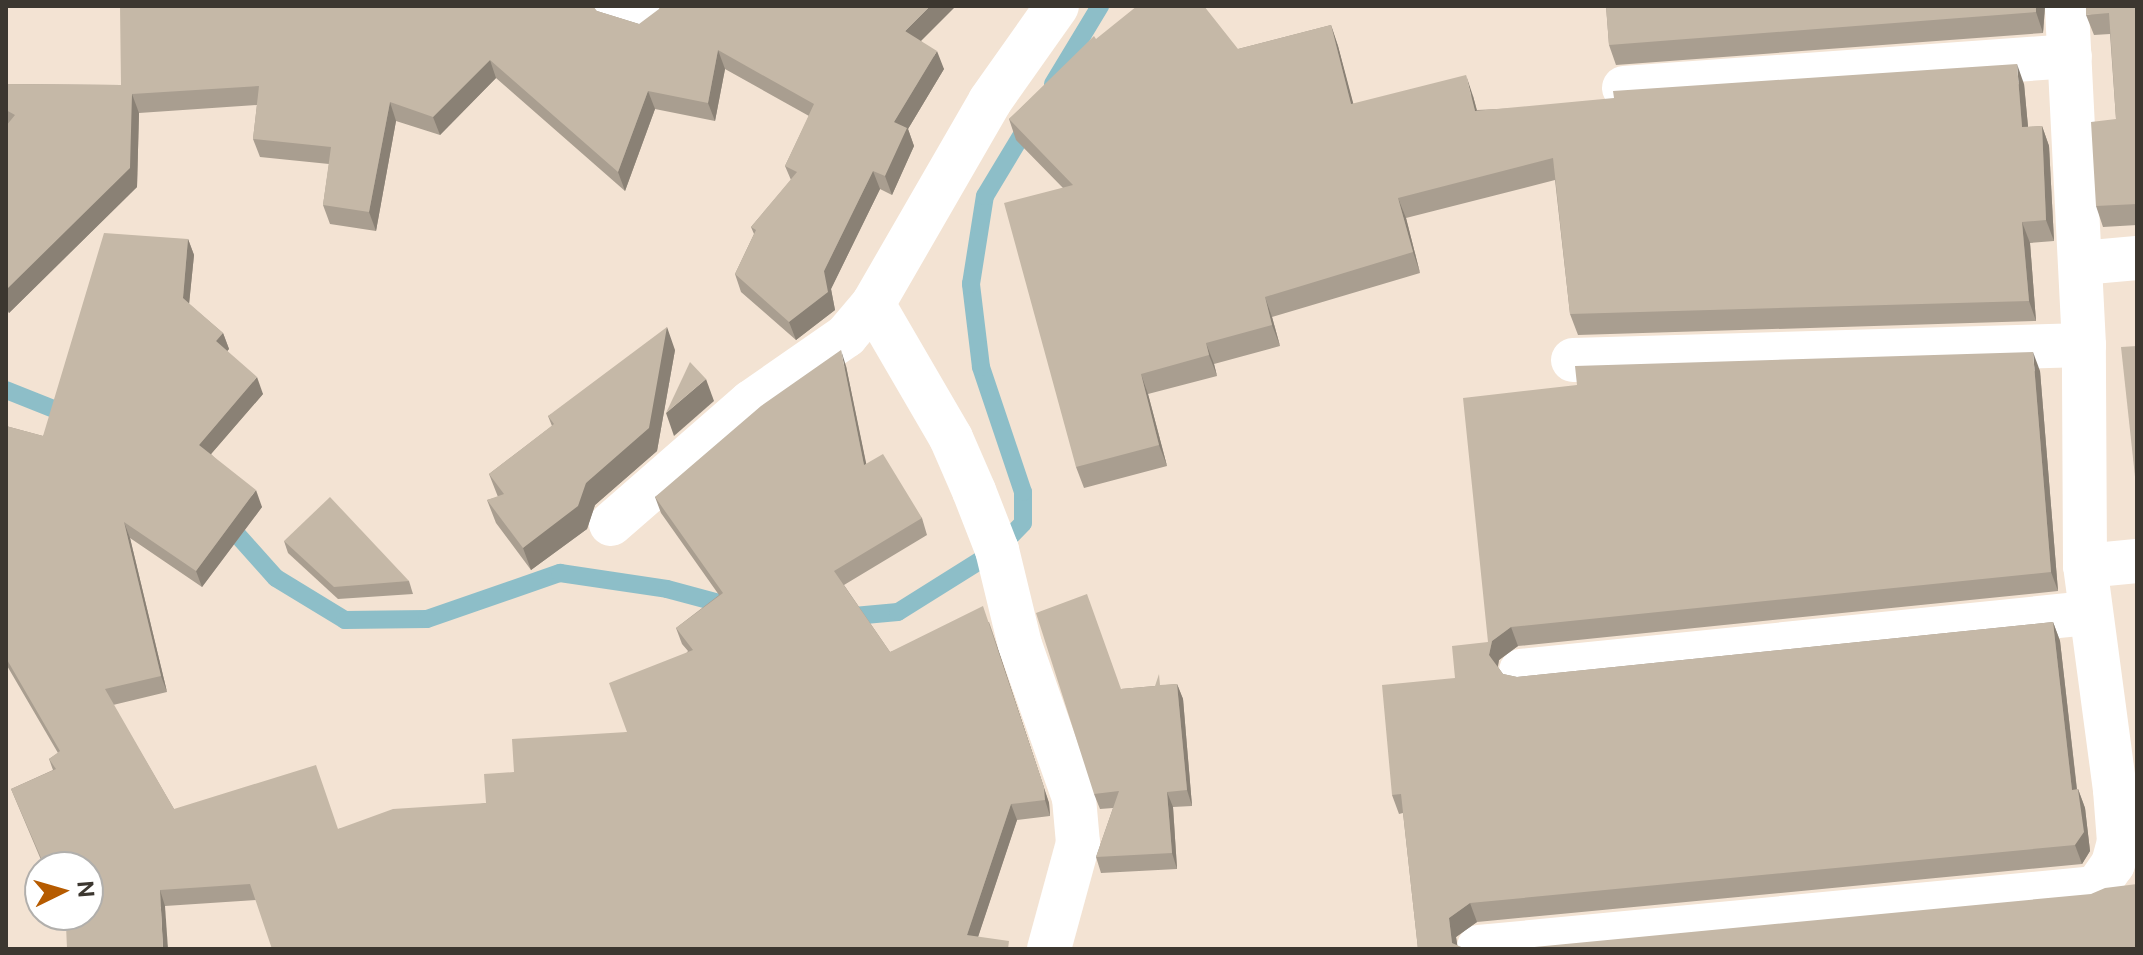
<!DOCTYPE html>
<html>
<head>
<meta charset="utf-8">
<style>
  body { margin:0 }
  #map { position:relative; width:2143px; height:955px; overflow:hidden; background:#f3e3d3; font-family:"Public Sans",sans-serif }
  div>[style] { position:absolute }
  .stream>* { height:18px; margin:-9px; padding:0 9px; transform-origin:9px; border-radius:9px; background:#8dbec8 }
  .minor>* { height:44px; margin:-22px; padding:0 22px; transform-origin:22px; border-radius:22px; background:#fff }
  .wall>* { inset:0; background:#a99e90 }
  .shaded-wall>* { inset:0; background:#8a8175 }
  .building>* { inset:0; background:#c5b8a7 }
  span { translate:-50% -50%; white-space:nowrap; text-align:center; line-height:1.15; -webkit-text-stroke:6px #fff; paint-order:stroke }
  .frame { position:absolute; inset:0; border:8px solid #3c3730; pointer-events:none }
  .north { position:absolute; left:24px; top:851px; width:80px; height:80px; box-sizing:border-box; background:#fff; border:2px solid #b1afac; border-radius:50%; rotate:85deg; font-size:22px; font-weight:700; line-height:32px; text-align:center; color:#3c3730 }
  .north::after { content:''; display:block; margin:auto; width:28px; height:36px; background:#b65b00; clip-path:polygon(50% 0,100% 100%,50% 72%,0 100%) }
</style>
</head>
<body>
<div id="map">
  <div class="stream">
    <i style="left:1053px;top:84px;width:91px;rotate:-58.9deg"></i>
    <i style="left:6px;top:390px;width:73px;rotate:21.7deg"></i>
    <i style="left:225px;top:521px;width:76px;rotate:48.2deg"></i>
    <i style="left:276px;top:578px;width:81px;rotate:31.3deg"></i>
    <i style="left:345px;top:620px;width:82px;rotate:-0.7deg"></i>
    <i style="left:427px;top:619px;width:141px;rotate:-19.1deg"></i>
    <i style="left:560px;top:573px;width:108px;rotate:8.5deg"></i>
    <i style="left:667px;top:589px;width:69px;rotate:15deg"></i>
    <i style="left:843px;top:617px;width:55px;rotate:-5.2deg"></i>
    <i style="left:898px;top:612px;width:117px;rotate:-32.1deg"></i>
    <i style="left:997px;top:550px;width:37px;rotate:-46deg"></i>
    <i style="left:1023px;top:523px;width:31px;rotate:-90deg"></i>
    <i style="left:1023px;top:492px;width:132px;rotate:-108.6deg"></i>
    <i style="left:981px;top:367px;width:84px;rotate:-96.9deg"></i>
    <i style="left:971px;top:284px;width:89px;rotate:-81deg"></i>
    <i style="left:985px;top:196px;width:85px;rotate:-58.9deg"></i>
  </div>
  <div class="minor">
    <i style="left:613px;top:6px;width:32px;rotate:22deg"></i>
    <i style="left:1624px;top:88px;width:447px;rotate:-4.1deg"></i>
    <i style="left:2081px;top:263px;width:56px;rotate:-5.1deg"></i>
    <i style="left:1573px;top:360px;width:511px;rotate:-1.68deg"></i>
    <i style="left:611px;top:524px;width:186px;rotate:-41.1deg"></i>
    <i style="left:751px;top:402px;width:116px;rotate:-34.8deg"></i>
    <i style="left:846px;top:336px;width:42px;rotate:-49.8deg"></i>
    <i style="left:2085px;top:566px;width:52px;rotate:-5.5deg"></i>
    <i style="left:1521px;top:671px;width:570px;rotate:-5.84deg"></i>
    <i style="left:1479px;top:947px;width:620px;rotate:-5.46deg"></i>
    <i style="left:2096px;top:888px;width:29px;rotate:-55deg"></i>
    <i style="left:2113px;top:864px;width:23px;rotate:-75deg"></i>
    <i style="left:2119px;top:842px;width:52px;rotate:-94.4deg"></i>
    <i style="left:2115px;top:790px;width:226px;rotate:-97.6deg"></i>
    <i style="left:2085px;top:566px;width:221px;rotate:-90.3deg"></i>
    <i style="left:2084px;top:345px;width:339px;rotate:-92.9deg"></i>
    <i style="left:1049px;top:949px;width:110px;rotate:-74.7deg"></i>
    <i style="left:1078px;top:843px;width:45px;rotate:-95.1deg"></i>
    <i style="left:1074px;top:798px;width:162px;rotate:-109.4deg"></i>
    <i style="left:1020px;top:645px;width:98px;rotate:-103.6deg"></i>
    <i style="left:997px;top:550px;width:63px;rotate:-111.3deg"></i>
    <i style="left:974px;top:491px;width:58px;rotate:-113.5deg"></i>
    <i style="left:951px;top:438px;width:155px;rotate:-120.2deg"></i>
    <i style="left:873px;top:304px;width:234px;rotate:-60deg"></i>
    <i style="left:990px;top:101px;width:116px;rotate:-54.8deg"></i>
  </div>
  <div class="wall">
    <i style="clip-path:polygon(1606px 6px,2045px 6px,2043px 33px,1616px 65px,1609px 45px)"></i>
    <i style="clip-path:polygon(2137px 6px,2137px 225px,2103px 227px,2096px 206px,2116px 119px,2110px 34px,2094px 35px,2086px 15px)"></i>
    <i style="clip-path:polygon(597px 11px,639px 24px,921px 41px,944px 69px,908px 129px,914px 146px,892px 195px,880px 189px,831px 289px,835px 310px,796px 340px,741px 292px,735px 274px,754px 234px,751px 227px,791px 180px,785px 166px,809px 116px,725px 69px,715px 121px,655px 109px,625px 191px,496px 78px,440px 135px,396px 121px,376px 231px,330px 224px,323px 205px,329px 164px,260px 157px,253px 139px,257px 105px,139px 113px,137px 187px,9px 313px,6px 309px,6px 84px,121px 85px)"></i>
    <i style="clip-path:polygon(1331px 25px,1338px 46px,1353px 104px,1473px 96px,1477px 110px,2024px 84px,2028px 127px,2042px 126px,2049px 146px,2054px 241px,2030px 243px,2036px 321px,1578px 335px,1570px 314px,1555px 180px,1406px 218px,1420px 273px,1272px 317px,1280px 346px,1214px 364px,1217px 376px,1148px 394px,1167px 466px,1084px 488px,1076px 467px,1063px 188px,1016px 140px,1009px 119px,1096px 39px,1238px 49px)"></i>
    <i style="clip-path:polygon(188px 239px,194px 255px,189px 304px,223px 333px,229px 349px,227px 351px,263px 394px,211px 454px,262px 507px,202px 587px,130px 538px,167px 692px,113px 705px,174px 809px,338px 829px,486px 803px,514px 772px,627px 732px,688px 651px,682px 644px,676px 628px,719px 595px,661px 513px,655px 497px,846px 366px,866px 464px,922px 518px,927px 535px,844px 585px,890px 652px,989px 622px,1049px 803px,1050px 816px,1017px 820px,978px 937px,256px 900px,165px 906px,69px 924px,65px 915px,88px 915px,88px 867px,44px 867px,11px 789px,53px 770px,49px 759px,58px 753px,6px 664px,6px 426px,43px 436px)"></i>
    <i style="clip-path:polygon(675px 350px,657px 451px,595px 505px,587px 529px,531px 570px,496px 523px,487px 500px,498px 497px,489px 474px,552px 426px,548px 416px)"></i>
    <i style="clip-path:polygon(2040px 371px,2058px 591px,1518px 646px,1499px 660px,1498px 667px,1503px 674px,1517px 677px,2053px 622px,2060px 641px,2077px 789px,2078px 789px,2085px 808px,2090px 851px,2082px 864px,1477px 922px,1456px 937px,1457px 945px,1418px 949px,1403px 813px,1399px 814px,1392px 795px,1455px 678px,1488px 642px,1577px 385px)"></i>
    <i style="clip-path:polygon(284px 541px,409px 581px,413px 594px,338px 599px,288px 553px)"></i>
    <i style="clip-path:polygon(1177px 684px,1183px 699px,1192px 806px,1173px 807px,1177px 869px,1101px 873px,1096px 857px,1113px 808px,1100px 809px,1094px 794px,1121px 689px)"></i>
  </div>
  <div class="shaded-wall">
    <i style="clip-path:polygon(930px 6px,956px 6px,912px 50px,905px 31px)"></i>
    <i style="clip-path:polygon(2036px 6px,2045px 6px,2043px 33px,2036px 12px)"></i>
    <i style="clip-path:polygon(1331px 25px,1338px 46px,1359px 125px,1351px 104px)"></i>
    <i style="clip-path:polygon(718px 50px,725px 69px,715px 121px,708px 103px)"></i>
    <i style="clip-path:polygon(937px 51px,944px 69px,908px 129px,914px 146px,892px 195px,885px 176px,894px 122px)"></i>
    <i style="clip-path:polygon(490px 60px,496px 78px,440px 135px,433px 117px)"></i>
    <i style="clip-path:polygon(2017px 64px,2024px 84px,2030px 148px,2022px 127px)"></i>
    <i style="clip-path:polygon(1466px 75px,1473px 96px,1482px 131px,1475px 111px)"></i>
    <i style="clip-path:polygon(648px 91px,655px 109px,625px 191px,618px 172px)"></i>
    <i style="clip-path:polygon(132px 94px,139px 113px,137px 187px,9px 313px,6px 304px,6px 290px)"></i>
    <i style="clip-path:polygon(390px 102px,396px 121px,376px 231px,369px 212px)"></i>
    <i style="clip-path:polygon(2042px 126px,2049px 146px,2054px 241px,2046px 220px)"></i>
    <i style="clip-path:polygon(873px 171px,880px 189px,831px 289px,835px 310px,796px 340px,789px 322px,824px 271px)"></i>
    <i style="clip-path:polygon(1398px 198px,1406px 218px,1420px 273px,1413px 252px)"></i>
    <i style="clip-path:polygon(2022px 222px,2030px 243px,2036px 321px,2029px 301px)"></i>
    <i style="clip-path:polygon(188px 239px,194px 255px,188px 314px,183px 298px)"></i>
    <i style="clip-path:polygon(1265px 297px,1272px 317px,1280px 346px,1272px 325px)"></i>
    <i style="clip-path:polygon(667px 327px,675px 350px,657px 451px,595px 505px,587px 529px,531px 570px,523px 548px,586px 483px)"></i>
    <i style="clip-path:polygon(223px 333px,229px 349px,222px 357px,216px 341px)"></i>
    <i style="clip-path:polygon(1206px 343px,1214px 364px,1217px 376px,1209px 355px)"></i>
    <i style="clip-path:polygon(841px 350px,846px 366px,870px 482px,864px 465px)"></i>
    <i style="clip-path:polygon(2033px 352px,2040px 371px,2058px 591px,2051px 572px)"></i>
    <i style="clip-path:polygon(1141px 374px,1148px 394px,1167px 466px,1159px 445px)"></i>
    <i style="clip-path:polygon(257px 377px,263px 394px,205px 461px,199px 445px)"></i>
    <i style="clip-path:polygon(706px 379px,714px 401px,674px 436px,666px 413px)"></i>
    <i style="clip-path:polygon(256px 490px,262px 507px,202px 587px,196px 571px)"></i>
    <i style="clip-path:polygon(124px 522px,130px 538px,167px 692px,161px 676px)"></i>
    <i style="clip-path:polygon(989px 622px,1049px 803px,1050px 816px,1045px 800px)"></i>
    <i style="clip-path:polygon(2053px 622px,2060px 641px,2079px 809px,2072px 790px)"></i>
    <i style="clip-path:polygon(1511px 627px,1518px 646px,1499px 660px,1496px 674px,1489px 655px,1492px 641px)"></i>
    <i style="clip-path:polygon(1177px 684px,1183px 699px,1192px 806px,1187px 790px)"></i>
    <i style="clip-path:polygon(2078px 789px,2085px 808px,2090px 851px,2082px 864px,2075px 845px)"></i>
    <i style="clip-path:polygon(1167px 792px,1173px 807px,1177px 869px,1172px 853px)"></i>
    <i style="clip-path:polygon(1011px 804px,1017px 820px,974px 949px,967px 935px)"></i>
    <i style="clip-path:polygon(160px 890px,165px 906px,168px 949px,163px 949px)"></i>
    <i style="clip-path:polygon(1470px 903px,1477px 922px,1456px 937px,1458px 949px,1452px 943px,1449px 918px)"></i>
  </div>
  <div class="building">
    <i style="clip-path:polygon(120px 6px,593px 6px,597px 11px,639px 24px,659px 9px,660px 6px,930px 6px,905px 31px,937px 51px,894px 122px,907px 128px,885px 176px,873px 171px,824px 271px,828px 292px,789px 322px,735px 274px,756px 230px,751px 227px,797px 172px,785px 166px,814px 104px,718px 50px,708px 103px,648px 91px,618px 172px,490px 60px,433px 117px,390px 102px,369px 212px,323px 205px,331px 147px,253px 139px,259px 86px,132px 94px,130px 168px,6px 290px,6px 126px,15px 115px,6px 110px,6px 84px,121px 85px)"></i>
    <i style="clip-path:polygon(1137px 6px,1204px 6px,1238px 49px,1331px 25px,1351px 104px,1466px 75px,1475px 111px,1614px 98px,1613px 91px,2017px 64px,2022px 127px,2042px 126px,2046px 220px,2022px 222px,2029px 301px,1570px 314px,1553px 158px,1398px 198px,1413px 252px,1265px 297px,1272px 325px,1206px 343px,1209px 355px,1141px 374px,1159px 445px,1076px 467px,1004px 203px,1073px 185px,1009px 119px,1094px 36px,1096px 39px)"></i>
    <i style="clip-path:polygon(1606px 6px,2036px 6px,2036px 12px,1609px 45px)"></i>
    <i style="clip-path:polygon(2086px 6px,2137px 6px,2137px 204px,2096px 206px,2091px 122px,2116px 119px,2109px 13px,2086px 15px)"></i>
    <i style="clip-path:polygon(104px 233px,188px 239px,183px 298px,223px 333px,216px 341px,257px 377px,199px 445px,256px 490px,196px 571px,124px 522px,161px 676px,105px 689px,174px 809px,316px 765px,338px 829px,393px 809px,486px 803px,484px 774px,514px 772px,512px 739px,627px 732px,609px 683px,693px 650px,676px 628px,723px 593px,655px 497px,761px 406px,841px 350px,864px 465px,883px 454px,922px 518px,834px 571px,890px 652px,983px 606px,1044px 787px,1045px 800px,1011px 804px,967px 935px,1009px 941px,1008px 949px,272px 949px,250px 884px,160px 890px,163px 949px,67px 949px,66px 925px,70px 924px,66px 915px,88px 915px,88px 867px,45px 867px,11px 789px,56px 769px,49px 759px,60px 751px,6px 658px,6px 426px,43px 436px)"></i>
    <i style="clip-path:polygon(667px 327px,649px 428px,586px 483px,578px 506px,523px 548px,487px 500px,504px 494px,489px 474px,554px 424px,548px 416px)"></i>
    <i style="clip-path:polygon(2137px 346px,2137px 495px,2121px 347px)"></i>
    <i style="clip-path:polygon(2033px 352px,2051px 572px,1511px 627px,1492px 641px,1489px 655px,1503px 674px,1517px 677px,2053px 622px,2072px 790px,2078px 789px,2084px 832px,2075px 845px,1470px 903px,1449px 918px,1452px 943px,1466px 949px,1418px 949px,1401px 794px,1392px 795px,1382px 685px,1455px 678px,1452px 646px,1488px 642px,1463px 398px,1577px 385px,1575px 366px)"></i>
    <i style="clip-path:polygon(690px 362px,706px 379px,666px 413px)"></i>
    <i style="clip-path:polygon(330px 497px,409px 581px,334px 587px,284px 541px)"></i>
    <i style="clip-path:polygon(1087px 594px,1121px 689px,1155px 686px,1159px 674px,1160px 685px,1177px 684px,1187px 790px,1167px 792px,1172px 853px,1096px 857px,1119px 791px,1094px 794px,1036px 613px)"></i>
    <i style="clip-path:polygon(2137px 884px,2137px 949px,1513px 949px,2091px 894px,2105px 888px)"></i>
  </div>
  <div class="frame"></div>
  <div class="north">N</div>
</div>
</body>
</html>
